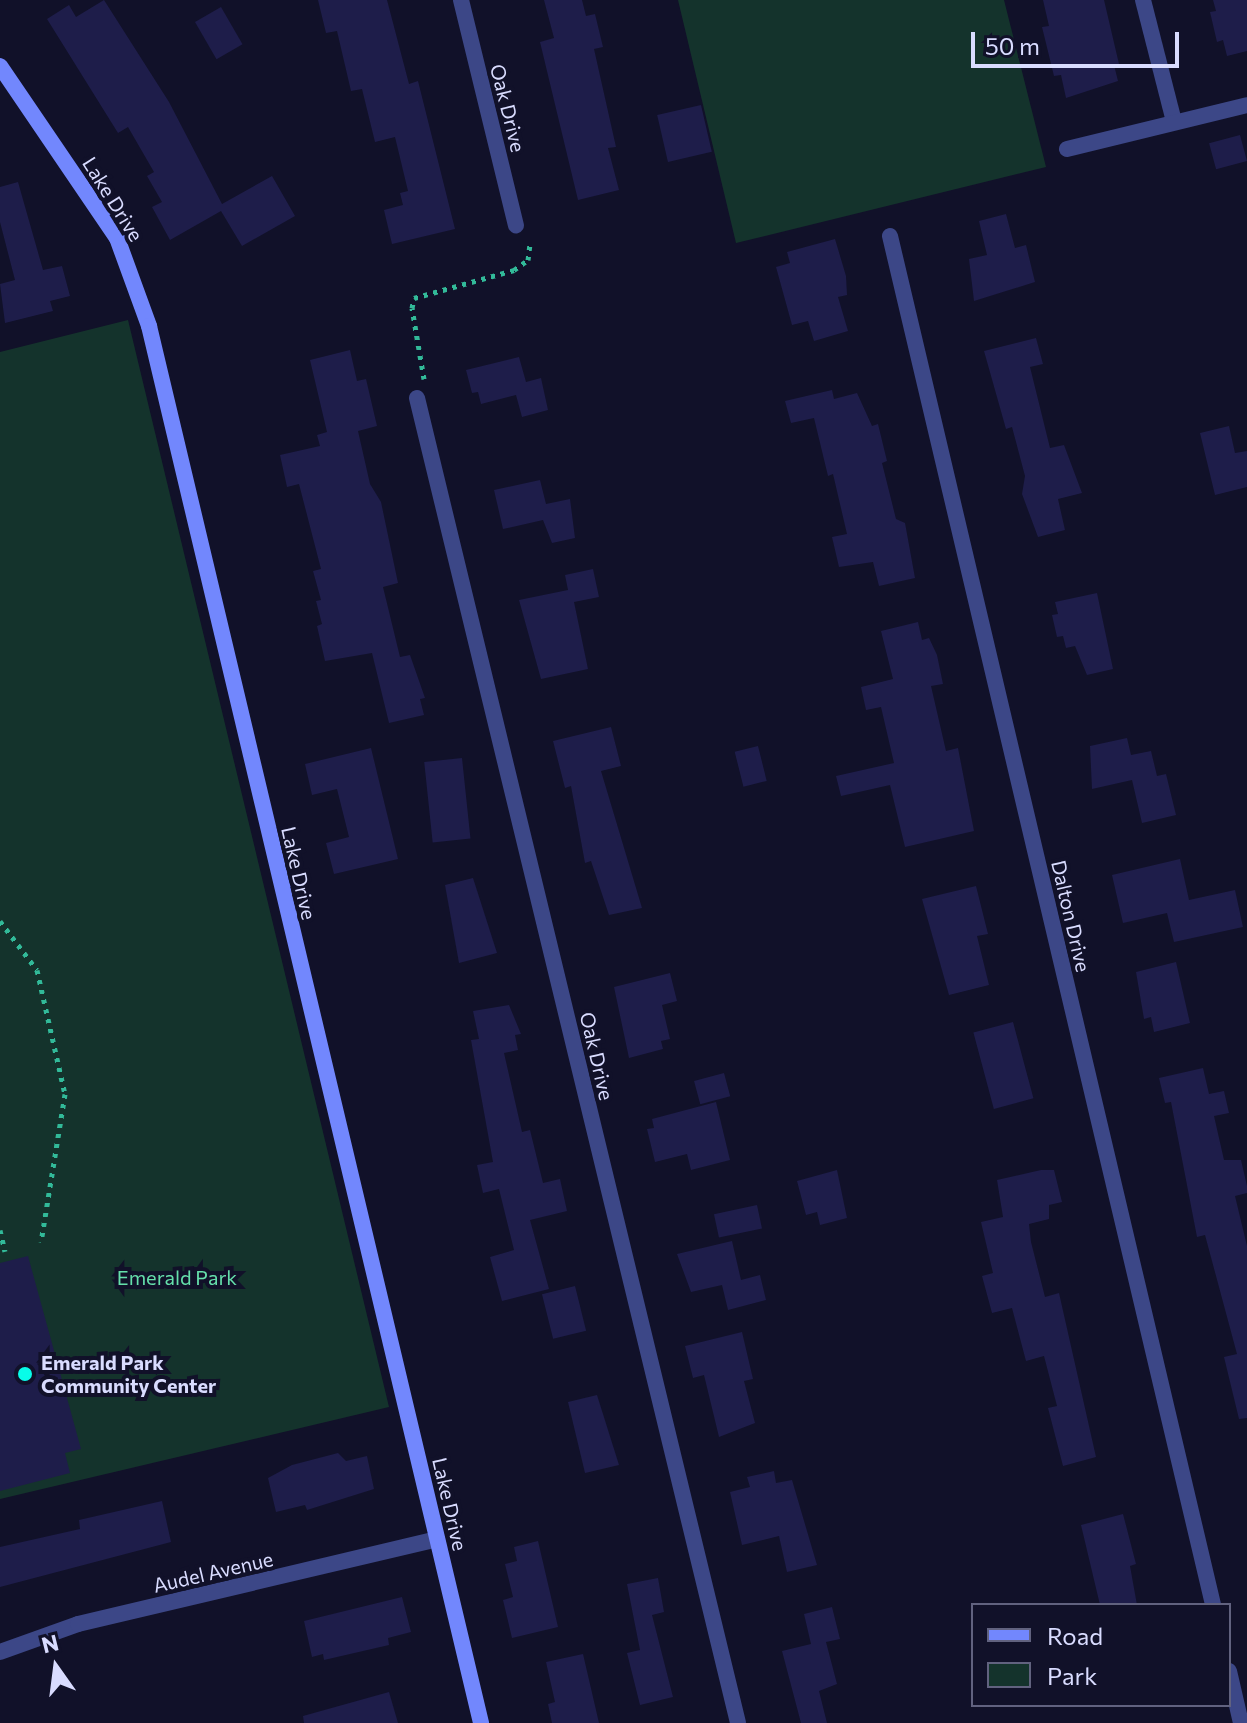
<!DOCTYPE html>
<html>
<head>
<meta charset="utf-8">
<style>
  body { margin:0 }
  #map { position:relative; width:1247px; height:1723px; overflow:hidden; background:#111129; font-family:Commissioner,sans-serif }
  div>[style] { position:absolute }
  .green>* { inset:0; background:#14332c }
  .building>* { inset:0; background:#1e1d4a; transform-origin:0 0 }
  .path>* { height:5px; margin-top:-2.5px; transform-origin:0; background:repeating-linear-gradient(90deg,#32ba99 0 4px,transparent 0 10px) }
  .street>* { height:16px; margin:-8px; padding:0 8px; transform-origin:8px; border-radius:8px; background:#3c4787 }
  .secondary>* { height:16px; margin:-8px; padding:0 8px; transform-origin:8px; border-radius:8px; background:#7287fd }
  .dots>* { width:22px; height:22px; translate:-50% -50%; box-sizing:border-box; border:4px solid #111129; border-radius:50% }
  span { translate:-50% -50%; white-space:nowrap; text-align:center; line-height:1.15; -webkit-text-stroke:8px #111129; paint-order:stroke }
  .street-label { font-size:20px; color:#d9dcff }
  .park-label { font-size:20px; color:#65dfab }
  .poi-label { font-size:20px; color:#d9dcff; font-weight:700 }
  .left { translate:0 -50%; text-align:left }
  .legend { position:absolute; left:971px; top:1603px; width:260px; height:104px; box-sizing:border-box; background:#111129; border:2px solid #61627f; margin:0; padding:10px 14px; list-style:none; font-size:24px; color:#d9dcff }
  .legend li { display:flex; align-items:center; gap:16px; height:40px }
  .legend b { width:40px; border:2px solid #61627f }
  .north { position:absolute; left:16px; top:1627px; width:80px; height:80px; -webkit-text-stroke:6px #111129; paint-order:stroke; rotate:346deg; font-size:22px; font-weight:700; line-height:32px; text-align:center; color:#d9dcff }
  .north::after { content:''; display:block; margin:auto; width:28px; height:36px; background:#d9dcff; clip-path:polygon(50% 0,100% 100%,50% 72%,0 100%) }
  .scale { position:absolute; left:971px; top:32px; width:208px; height:36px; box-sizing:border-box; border:4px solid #d9dcff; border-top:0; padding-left:10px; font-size:24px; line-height:28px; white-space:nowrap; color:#d9dcff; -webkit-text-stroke:6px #111129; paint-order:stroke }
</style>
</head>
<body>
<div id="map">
  <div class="green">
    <i style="clip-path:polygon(678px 0,1004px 0,1046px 167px,736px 243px)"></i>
    <i style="clip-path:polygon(128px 320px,389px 1407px,0 1499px,0 352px)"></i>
  </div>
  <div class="building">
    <i style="clip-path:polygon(104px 0,169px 102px,222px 204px,272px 176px,295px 216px,242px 246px,221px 211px,170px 240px,152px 207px,162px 202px,147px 176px,154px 172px,128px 127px,118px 133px,47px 19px,69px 5px,76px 17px)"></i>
    <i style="clip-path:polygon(318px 0,387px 0,409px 84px,418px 81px,455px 229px,392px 244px,384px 210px,403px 205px,400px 193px,408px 191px,395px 137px,375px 142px,362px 89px,351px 91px,337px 31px,326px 33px)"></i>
    <i style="clip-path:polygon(544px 0,582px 0,586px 16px,595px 14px,603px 47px,594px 49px,616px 147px,608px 148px,619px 190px,578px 200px,540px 42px,554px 38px)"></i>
    <i style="clip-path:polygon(1043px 0,1104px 0,1119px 64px,1114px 65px,1118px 81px,1066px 98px,1061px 75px,1054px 76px,1042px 27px,1049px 26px)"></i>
    <i style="clip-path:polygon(1213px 0,1247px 0,1247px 51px,1227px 56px,1223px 40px,1217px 42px,1210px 12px,1216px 11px)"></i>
    <i style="left:221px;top:7px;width:43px;height:30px;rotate:60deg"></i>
    <i style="left:701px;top:105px;width:48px;height:45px;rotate:77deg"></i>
    <i style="left:1240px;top:135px;width:27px;height:32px;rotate:75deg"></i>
    <i style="clip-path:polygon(18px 182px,43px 270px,62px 266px,70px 296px,50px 301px,53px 311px,5px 323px,0 284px,15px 280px,0 222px,0 187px)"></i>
    <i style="clip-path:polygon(1006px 214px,1015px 248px,1026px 245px,1035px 282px,974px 301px,969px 259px,987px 255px,979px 221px)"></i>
    <i style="clip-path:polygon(835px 239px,846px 276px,847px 295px,838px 297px,848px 331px,814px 341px,808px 321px,792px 325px,776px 267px,790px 263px,787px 252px)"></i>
    <i style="clip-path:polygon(1036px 338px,1043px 364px,1030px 367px,1050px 448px,1064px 445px,1082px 493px,1058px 499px,1065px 530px,1038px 537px,1022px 494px,1025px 476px,1012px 427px,1006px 429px,984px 351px)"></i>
    <i style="clip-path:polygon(350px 350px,357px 381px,366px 379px,377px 426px,358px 431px,370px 484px,381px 502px,398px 583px,383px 587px,400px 657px,410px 655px,425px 698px,420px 699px,424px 715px,389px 723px,372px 653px,325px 661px,317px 626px,322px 624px,316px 601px,321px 600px,313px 571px,321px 569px,299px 484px,287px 487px,280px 455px,320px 446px,317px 435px,327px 432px,310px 360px)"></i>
    <i style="clip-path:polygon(519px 357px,526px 382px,541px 378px,548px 410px,522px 417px,516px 395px,481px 404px,478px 392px,472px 393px,466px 370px)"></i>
    <i style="clip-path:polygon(832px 390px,834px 399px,857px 393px,872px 426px,878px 424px,887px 461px,882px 463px,896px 519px,905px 523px,915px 578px,879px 586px,873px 562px,839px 567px,832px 537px,847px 534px,833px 474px,828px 476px,814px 418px,791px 423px,785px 401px)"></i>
    <i style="clip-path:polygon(1229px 426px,1235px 453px,1247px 451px,1247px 487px,1215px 495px,1200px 433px)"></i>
    <i style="clip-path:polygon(540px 480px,546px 504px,570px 499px,575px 538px,552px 543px,543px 520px,503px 529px,494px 490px)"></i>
    <i style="clip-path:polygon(593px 569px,599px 597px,574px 602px,588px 669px,541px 679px,519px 600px,568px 590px,565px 575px)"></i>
    <i style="clip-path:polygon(1097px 593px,1113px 669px,1087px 675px,1075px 646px,1066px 648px,1063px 636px,1057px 637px,1052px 615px,1058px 614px,1055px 602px)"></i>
    <i style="clip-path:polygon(918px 622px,922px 640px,929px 638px,937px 655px,943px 684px,931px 686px,946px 751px,958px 748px,974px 831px,905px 847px,890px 785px,841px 796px,836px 776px,894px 763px,881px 707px,866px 710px,861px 687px,893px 679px,881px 631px)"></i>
    <i style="clip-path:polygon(611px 727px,621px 766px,601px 771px,642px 908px,609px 915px,591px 861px,585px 863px,571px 786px,565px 788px,553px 741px)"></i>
    <i style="clip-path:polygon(1127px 738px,1131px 755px,1151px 751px,1157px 776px,1166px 774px,1176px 815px,1142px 823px,1132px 780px,1092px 789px,1090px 746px)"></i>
    <i style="left:758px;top:746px;width:36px;height:24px;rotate:76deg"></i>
    <i style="clip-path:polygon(371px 748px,398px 859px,334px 874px,326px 843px,349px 837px,337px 789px,312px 795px,305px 764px)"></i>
    <i style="left:462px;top:758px;width:81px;height:38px;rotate:84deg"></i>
    <i style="clip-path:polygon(1180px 859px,1189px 900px,1235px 890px,1243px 927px,1174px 942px,1167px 913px,1123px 923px,1112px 875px)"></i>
    <i style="clip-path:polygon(473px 878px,497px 953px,459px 963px,445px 885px)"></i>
    <i style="clip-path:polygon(976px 886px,988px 934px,977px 936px,989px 985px,949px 995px,922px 899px)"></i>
    <i style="clip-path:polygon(1176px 962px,1190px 1023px,1154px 1032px,1151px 1017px,1144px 1019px,1136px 972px)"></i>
    <i style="clip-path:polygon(670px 973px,677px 1001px,662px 1005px,670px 1039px,661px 1041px,663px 1049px,629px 1058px,614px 987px)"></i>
    <i style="clip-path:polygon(509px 1005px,521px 1034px,515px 1035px,518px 1050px,504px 1053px,522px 1132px,530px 1130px,543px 1183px,560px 1179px,567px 1211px,530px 1220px,549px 1289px,502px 1301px,490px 1257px,514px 1250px,499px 1189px,483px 1193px,477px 1165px,493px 1162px,471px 1040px,479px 1039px,473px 1011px)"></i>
    <i style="left:1013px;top:1022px;width:79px;height:41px;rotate:75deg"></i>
    <i style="clip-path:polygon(1203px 1068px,1209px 1094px,1224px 1091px,1229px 1113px,1214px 1116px,1224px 1160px,1241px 1160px,1247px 1186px,1247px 1193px,1235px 1196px,1247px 1246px,1247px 1418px,1239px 1419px,1224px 1357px,1237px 1354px,1205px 1235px,1197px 1237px,1171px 1102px,1165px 1103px,1159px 1078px)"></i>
    <i style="left:724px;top:1073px;width:24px;height:31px;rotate:75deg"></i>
    <i style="clip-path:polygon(716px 1102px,730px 1160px,691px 1170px,687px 1154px,655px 1162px,647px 1129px,654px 1128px,652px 1119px)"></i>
    <i style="clip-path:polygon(837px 1170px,847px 1218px,820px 1225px,817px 1212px,806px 1215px,797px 1181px)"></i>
    <i style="clip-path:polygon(1041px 1170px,1054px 1170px,1062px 1202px,1049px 1205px,1049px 1219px,1029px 1224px,1031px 1242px,1045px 1297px,1059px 1293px,1096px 1457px,1063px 1466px,1048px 1408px,1057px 1406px,1044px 1356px,1026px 1361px,1012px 1308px,992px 1313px,982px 1276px,993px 1273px,981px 1222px,1003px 1217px,997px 1180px)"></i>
    <i style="left:757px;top:1205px;width:24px;height:44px;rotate:78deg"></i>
    <i style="clip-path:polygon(732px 1241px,741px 1280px,760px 1275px,766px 1300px,728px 1310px,722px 1285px,691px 1292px,677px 1254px)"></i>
    <i style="clip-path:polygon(28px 1256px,81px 1449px,65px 1453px,70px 1473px,0 1491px,0 1263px)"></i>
    <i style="left:575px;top:1286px;width:46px;height:34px;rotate:76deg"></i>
    <i style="clip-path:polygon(742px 1332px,753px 1379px,744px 1381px,755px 1423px,719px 1437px,704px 1375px,693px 1378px,685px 1346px)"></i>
    <i style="clip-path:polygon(597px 1395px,619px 1465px,585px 1473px,568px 1402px)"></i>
    <i style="clip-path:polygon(338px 1453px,346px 1461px,367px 1456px,374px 1489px,307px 1510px,305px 1505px,276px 1512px,268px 1478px,292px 1465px)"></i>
    <i style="clip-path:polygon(774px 1471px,776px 1483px,792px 1480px,817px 1565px,787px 1572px,779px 1536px,742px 1545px,730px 1492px,750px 1487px,747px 1477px)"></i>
    <i style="clip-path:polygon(162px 1501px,171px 1542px,0 1587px,0 1547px,80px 1529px,79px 1520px)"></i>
    <i style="clip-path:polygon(1123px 1514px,1136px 1564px,1130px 1566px,1137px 1605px,1100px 1605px,1081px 1525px)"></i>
    <i style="clip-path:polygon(538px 1541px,558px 1627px,512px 1638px,503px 1600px,513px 1597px,505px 1564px,517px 1561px,514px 1547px)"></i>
    <i style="clip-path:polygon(658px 1578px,664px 1612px,652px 1615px,673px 1697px,640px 1705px,627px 1653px,640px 1650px,627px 1584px)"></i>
    <i style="clip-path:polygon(402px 1597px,411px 1632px,388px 1638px,389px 1645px,324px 1660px,323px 1654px,312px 1657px,304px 1621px)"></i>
    <i style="clip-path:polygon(832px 1607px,840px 1639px,826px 1642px,837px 1684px,819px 1691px,827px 1723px,801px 1723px,782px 1651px,811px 1644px,804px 1614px)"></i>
    <i style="clip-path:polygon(583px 1654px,599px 1723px,552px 1723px,548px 1704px,555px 1702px,546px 1662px)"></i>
    <i style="clip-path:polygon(389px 1692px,398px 1723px,304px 1723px,303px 1716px)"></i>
  </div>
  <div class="path">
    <i style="left:424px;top:379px;width:72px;rotate:-99.6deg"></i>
    <i style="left:412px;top:308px;width:10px;rotate:-79deg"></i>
    <i style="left:414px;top:298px;width:104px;rotate:-15.6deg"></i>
    <i style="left:514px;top:270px;width:17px;rotate:-36deg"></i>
    <i style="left:528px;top:260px;width:17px;rotate:-83deg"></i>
    <i style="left:0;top:921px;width:61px;rotate:52.9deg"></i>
    <i style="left:37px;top:970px;width:127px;rotate:77.3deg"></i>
    <i style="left:65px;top:1094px;width:150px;rotate:99.2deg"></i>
    <i style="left:0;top:1230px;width:22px;rotate:77deg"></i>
  </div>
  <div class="street">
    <i style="left:461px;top:0;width:232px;rotate:76.3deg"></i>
    <i style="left:1143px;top:0;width:126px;rotate:75.7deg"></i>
    <i style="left:1067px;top:149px;width:185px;rotate:-13.7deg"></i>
    <i style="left:890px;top:236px;width:1407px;rotate:76.72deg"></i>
    <i style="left:417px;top:398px;width:1363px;rotate:76.38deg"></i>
    <i style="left:0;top:1652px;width:83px;rotate:-19.7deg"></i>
    <i style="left:78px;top:1624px;width:369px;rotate:-13.3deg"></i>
    <i style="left:1229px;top:1671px;width:53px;rotate:77deg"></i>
  </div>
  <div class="secondary">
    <i style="left:0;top:66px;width:208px;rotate:55.8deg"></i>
    <i style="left:117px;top:238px;width:94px;rotate:70deg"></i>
    <i style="left:149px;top:326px;width:1436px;rotate:76.63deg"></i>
  </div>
  <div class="dots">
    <i style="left:25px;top:1374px;background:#08fce9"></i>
  </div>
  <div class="street-label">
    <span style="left:508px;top:108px;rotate:76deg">Oak Drive</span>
    <span style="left:113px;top:199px;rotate:58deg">Lake Drive</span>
    <span style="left:299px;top:873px;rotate:77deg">Lake Drive</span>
    <span style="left:1071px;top:916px;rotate:77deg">Dalton Drive</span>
    <span style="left:597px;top:1056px;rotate:77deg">Oak Drive</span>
    <span style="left:450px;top:1504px;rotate:77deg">Lake Drive</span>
    <span style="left:213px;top:1572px;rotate:-13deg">Audel Avenue</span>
  </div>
  <div class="park-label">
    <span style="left:177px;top:1277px">Emerald Park</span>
  </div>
  <div class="poi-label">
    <span class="left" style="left:41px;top:1374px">Emerald Park<br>Community Center</span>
  </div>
  <ul class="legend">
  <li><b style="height:10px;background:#7287fd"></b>Road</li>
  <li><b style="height:22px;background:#14332c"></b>Park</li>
  </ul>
  <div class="north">N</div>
  <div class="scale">50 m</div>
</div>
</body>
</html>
